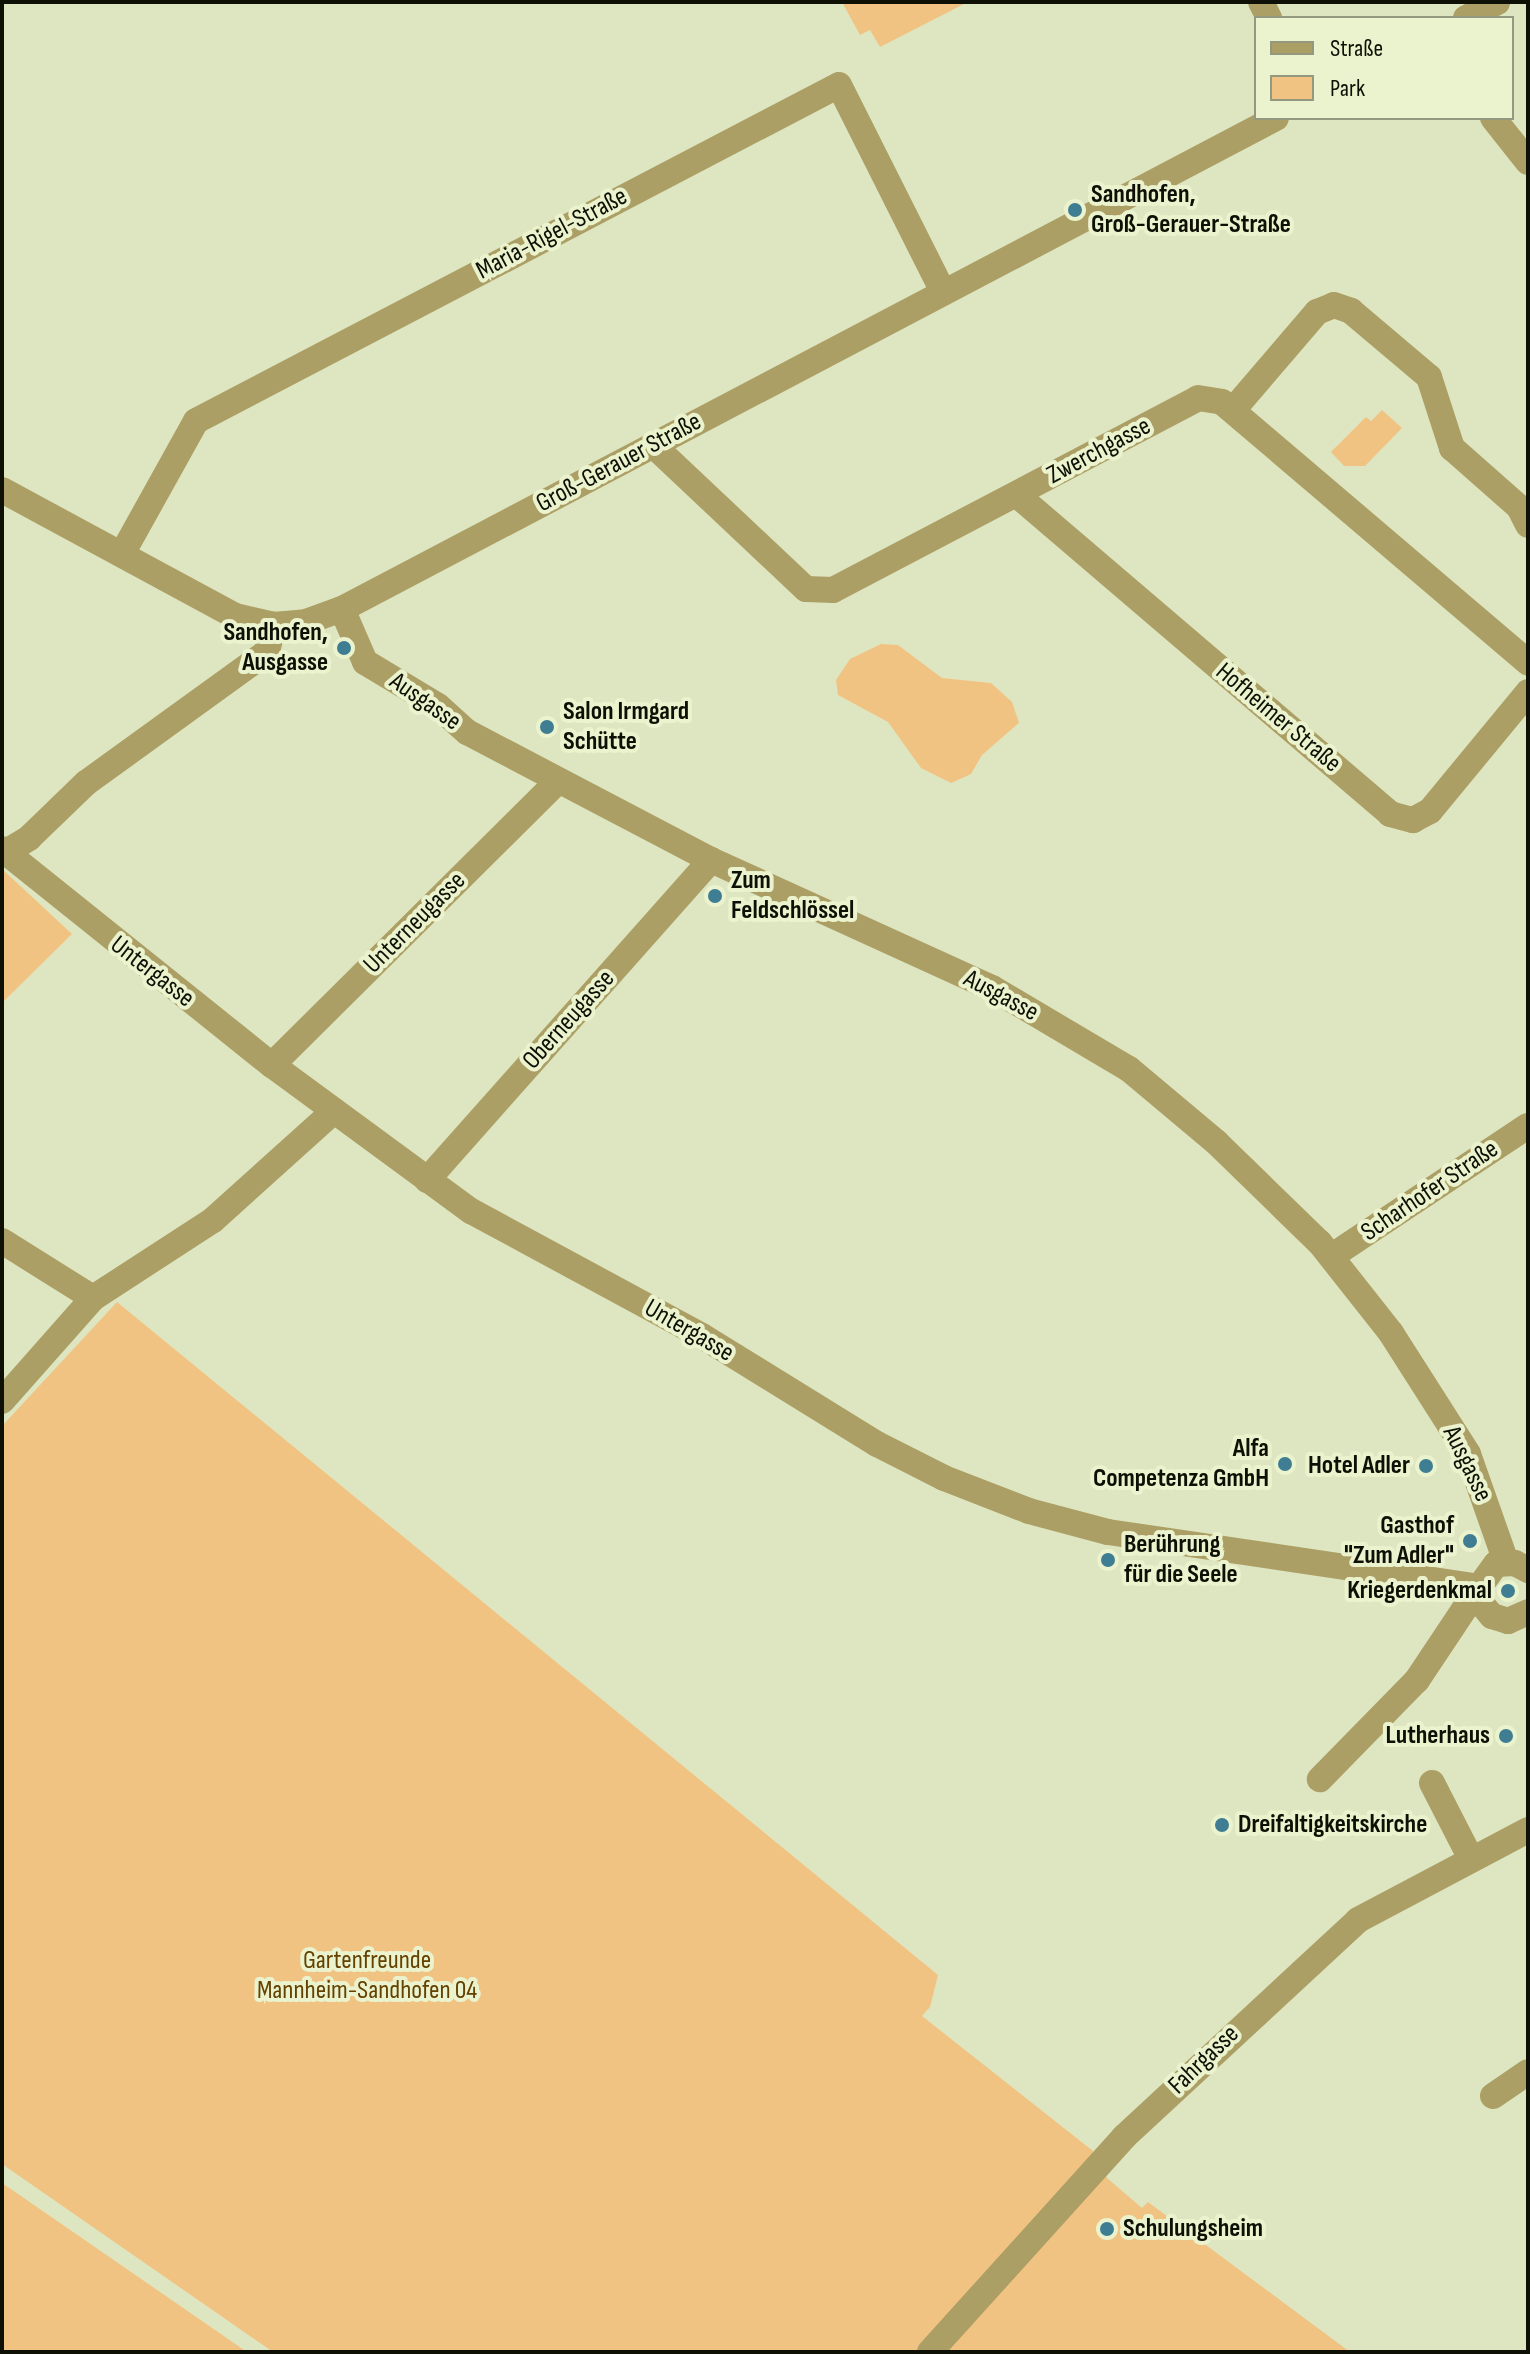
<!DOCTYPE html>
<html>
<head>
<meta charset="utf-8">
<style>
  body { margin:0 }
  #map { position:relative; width:1530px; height:2354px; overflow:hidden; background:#dee6c1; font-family:"Sofia Sans Condensed",sans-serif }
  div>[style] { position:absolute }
  .green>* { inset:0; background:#f1c382 }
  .minor>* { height:26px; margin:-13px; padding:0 13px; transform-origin:13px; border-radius:13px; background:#ac9f65 }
  .dots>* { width:22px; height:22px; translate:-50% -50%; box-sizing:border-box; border:4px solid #ebf3ce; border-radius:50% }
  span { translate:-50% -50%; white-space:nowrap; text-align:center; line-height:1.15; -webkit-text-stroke:8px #ebf3ce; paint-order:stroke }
  .poi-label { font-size:26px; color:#0e1005; font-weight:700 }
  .left { translate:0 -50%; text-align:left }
  .right { translate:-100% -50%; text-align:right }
  .street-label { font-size:26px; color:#0e1005 }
  .park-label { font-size:26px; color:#634100 }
  .frame { position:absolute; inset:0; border:4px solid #0e1005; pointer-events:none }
  .legend { position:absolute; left:1254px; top:16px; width:260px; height:104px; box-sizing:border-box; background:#ebf3ce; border:2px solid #93987e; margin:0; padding:10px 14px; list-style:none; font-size:24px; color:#0e1005 }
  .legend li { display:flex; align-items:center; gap:16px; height:40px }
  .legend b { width:40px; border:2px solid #93987e }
</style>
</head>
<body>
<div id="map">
  <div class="green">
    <i style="clip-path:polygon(842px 2px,968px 2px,880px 47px,870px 30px,860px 35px)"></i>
    <i style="clip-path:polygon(1382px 410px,1402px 428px,1365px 466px,1344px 466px,1331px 452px,1366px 417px,1371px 421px)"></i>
    <i style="clip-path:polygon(881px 644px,898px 645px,942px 678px,991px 683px,1012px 702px,1019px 723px,982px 755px,971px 774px,951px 783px,921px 768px,888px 722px,838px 695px,836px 680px,850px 659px)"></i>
    <i style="clip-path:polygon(2px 869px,72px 934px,2px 1003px)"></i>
    <i style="clip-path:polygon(117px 1302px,938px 1975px,930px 2007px,922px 2016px,1093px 2151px,1107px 2178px,1142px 2208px,1148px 2202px,1350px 2352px,273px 2352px,2px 2164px,2px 1426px)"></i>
    <i style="clip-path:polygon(2px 2183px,21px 2196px,247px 2352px,2px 2352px)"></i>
  </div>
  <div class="minor">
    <i style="left:1261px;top:2px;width:18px;rotate:63deg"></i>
    <i style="left:1466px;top:18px;width:35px;rotate:-27deg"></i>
    <i style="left:1493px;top:118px;width:56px;rotate:51.5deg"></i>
    <i style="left:1233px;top:410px;width:129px;rotate:-49.4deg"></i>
    <i style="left:1317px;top:312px;width:18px;rotate:-22deg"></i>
    <i style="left:1334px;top:305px;width:18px;rotate:19deg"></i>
    <i style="left:1351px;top:311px;width:102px;rotate:40.2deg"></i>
    <i style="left:1429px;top:377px;width:75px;rotate:72.1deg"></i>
    <i style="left:1452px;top:448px;width:89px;rotate:41.4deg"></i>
    <i style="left:1519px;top:507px;width:20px;rotate:63deg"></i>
    <i style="left:653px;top:445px;width:210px;rotate:43.3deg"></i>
    <i style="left:806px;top:589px;width:27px;rotate:2deg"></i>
    <i style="left:833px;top:590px;width:412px;rotate:-27.7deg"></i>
    <i style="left:1198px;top:398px;width:24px;rotate:9deg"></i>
    <i style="left:1222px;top:402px;width:402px;rotate:40.4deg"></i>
    <i style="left:2px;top:490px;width:265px;rotate:28.4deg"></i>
    <i style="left:235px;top:616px;width:39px;rotate:13deg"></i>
    <i style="left:273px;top:625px;width:33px;rotate:-5deg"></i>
    <i style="left:306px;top:622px;width:38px;rotate:-20deg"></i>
    <i style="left:342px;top:609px;width:1055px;rotate:-27.73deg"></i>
    <i style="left:1017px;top:495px;width:491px;rotate:40.5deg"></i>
    <i style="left:1390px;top:814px;width:24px;rotate:15deg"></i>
    <i style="left:1413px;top:820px;width:19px;rotate:-28deg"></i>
    <i style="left:1430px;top:811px;width:154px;rotate:-50.5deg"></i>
    <i style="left:122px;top:554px;width:152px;rotate:-60.9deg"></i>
    <i style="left:196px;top:421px;width:725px;rotate:-27.59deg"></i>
    <i style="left:839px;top:85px;width:232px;rotate:63.3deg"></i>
    <i style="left:342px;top:609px;width:58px;rotate:66.5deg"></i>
    <i style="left:365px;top:662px;width:85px;rotate:31.1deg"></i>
    <i style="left:438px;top:706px;width:39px;rotate:42deg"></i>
    <i style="left:467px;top:732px;width:276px;rotate:27.7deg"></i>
    <i style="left:711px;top:860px;width:309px;rotate:24.5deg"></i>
    <i style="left:992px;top:988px;width:159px;rotate:30.6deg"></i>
    <i style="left:1129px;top:1069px;width:114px;rotate:40deg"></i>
    <i style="left:1216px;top:1142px;width:145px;rotate:44.2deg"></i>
    <i style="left:1320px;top:1243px;width:115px;rotate:51.7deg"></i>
    <i style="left:1391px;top:1333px;width:143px;rotate:57.5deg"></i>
    <i style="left:1468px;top:1454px;width:114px;rotate:70.6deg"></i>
    <i style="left:2px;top:849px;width:346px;rotate:38.7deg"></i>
    <i style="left:272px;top:1065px;width:247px;rotate:36.3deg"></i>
    <i style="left:471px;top:1211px;width:263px;rotate:28.4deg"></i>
    <i style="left:702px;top:1336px;width:206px;rotate:31.7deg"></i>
    <i style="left:877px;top:1444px;width:75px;rotate:26.9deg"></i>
    <i style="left:944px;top:1478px;width:91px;rotate:21.2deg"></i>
    <i style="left:1029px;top:1511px;width:82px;rotate:14.9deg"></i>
    <i style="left:1108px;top:1532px;width:375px;rotate:8.4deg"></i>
    <i style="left:1479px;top:1587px;width:112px;rotate:123.7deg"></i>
    <i style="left:1417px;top:1680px;width:139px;rotate:134.4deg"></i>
    <i style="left:6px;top:852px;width:27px;rotate:-31deg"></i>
    <i style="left:29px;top:838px;width:79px;rotate:-44deg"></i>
    <i style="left:86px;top:783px;width:223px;rotate:-35.9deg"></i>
    <i style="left:267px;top:652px;width:28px;rotate:-77deg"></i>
    <i style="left:272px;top:1065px;width:403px;rotate:-44.8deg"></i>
    <i style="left:427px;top:1180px;width:428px;rotate:-48.4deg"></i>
    <i style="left:2px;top:1241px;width:107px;rotate:32.1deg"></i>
    <i style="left:1332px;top:1256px;width:235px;rotate:-33.6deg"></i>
    <i style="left:2px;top:1401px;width:137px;rotate:-48.5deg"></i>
    <i style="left:93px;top:1298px;width:143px;rotate:-33deg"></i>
    <i style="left:213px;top:1220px;width:163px;rotate:-42deg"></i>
    <i style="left:1528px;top:1570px;width:15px;rotate:-152deg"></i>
    <i style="left:1515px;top:1563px;width:19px;rotate:177deg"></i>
    <i style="left:1496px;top:1564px;width:29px;rotate:126deg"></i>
    <i style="left:1479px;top:1587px;width:16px;rotate:83deg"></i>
    <i style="left:1481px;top:1603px;width:17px;rotate:50deg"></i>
    <i style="left:1492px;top:1616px;width:17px;rotate:17deg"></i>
    <i style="left:1508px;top:1621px;width:22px;rotate:-24deg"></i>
    <i style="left:1432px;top:1783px;width:83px;rotate:62.8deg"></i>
    <i style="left:1493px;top:2096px;width:42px;rotate:-34.4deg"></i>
    <i style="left:930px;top:2352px;width:290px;rotate:-47.9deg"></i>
    <i style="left:1124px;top:2137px;width:319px;rotate:-42.8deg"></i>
    <i style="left:1358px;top:1920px;width:192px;rotate:-27.9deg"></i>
  </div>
  <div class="dots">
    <i style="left:1075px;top:210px;background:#3f7e92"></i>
    <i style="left:344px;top:648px;background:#3f7e92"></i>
    <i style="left:547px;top:727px;background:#3f7e92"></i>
    <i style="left:715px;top:896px;background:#3f7e92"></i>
    <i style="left:1285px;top:1464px;background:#3f7e92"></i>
    <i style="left:1426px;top:1466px;background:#3f7e92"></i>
    <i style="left:1470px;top:1541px;background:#3f7e92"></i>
    <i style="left:1108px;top:1560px;background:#3f7e92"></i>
    <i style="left:1508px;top:1591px;background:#3f7e92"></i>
    <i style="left:1506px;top:1736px;background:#3f7e92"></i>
    <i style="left:1222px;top:1825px;background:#3f7e92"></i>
    <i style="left:1107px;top:2229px;background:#3f7e92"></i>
  </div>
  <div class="poi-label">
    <span class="left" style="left:1091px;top:210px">Sandhofen,<br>Groß-Gerauer-Straße</span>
    <span class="right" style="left:328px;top:648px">Sandhofen,<br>Ausgasse</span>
    <span class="left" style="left:563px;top:727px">Salon Irmgard<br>Schütte</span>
    <span class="left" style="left:731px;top:896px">Zum<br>Feldschlössel</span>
    <span class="right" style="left:1269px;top:1464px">Alfa<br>Competenza GmbH</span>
    <span class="right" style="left:1410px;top:1466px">Hotel Adler</span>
    <span class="right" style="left:1454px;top:1541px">Gasthof<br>"Zum Adler"</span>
    <span class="left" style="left:1124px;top:1560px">Berührung<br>für die Seele</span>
    <span class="right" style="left:1492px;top:1591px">Kriegerdenkmal</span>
    <span class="right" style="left:1490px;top:1736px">Lutherhaus</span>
    <span class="left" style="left:1238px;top:1825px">Dreifaltigkeitskirche</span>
    <span class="left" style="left:1123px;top:2229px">Schulungsheim</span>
  </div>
  <div class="street-label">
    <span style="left:552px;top:234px;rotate:-28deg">Maria-Rigel-Straße</span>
    <span style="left:1099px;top:451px;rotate:-28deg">Zwerchgasse</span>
    <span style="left:619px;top:463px;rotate:-28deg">Groß-Gerauer Straße</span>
    <span style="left:425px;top:702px;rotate:35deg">Ausgasse</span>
    <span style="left:1278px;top:718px;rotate:40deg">Hofheimer Straße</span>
    <span style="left:415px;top:923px;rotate:-45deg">Unterneugasse</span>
    <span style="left:152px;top:972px;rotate:38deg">Untergasse</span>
    <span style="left:1001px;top:996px;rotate:28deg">Ausgasse</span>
    <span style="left:569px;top:1020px;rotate:-48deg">Oberneugasse</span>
    <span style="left:1430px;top:1191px;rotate:-34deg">Scharhofer Straße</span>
    <span style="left:689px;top:1331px;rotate:30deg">Untergasse</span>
    <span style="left:1467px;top:1464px;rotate:64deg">Ausgasse</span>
    <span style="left:1204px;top:2060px;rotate:-44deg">Fahrgasse</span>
  </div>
  <div class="park-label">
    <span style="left:367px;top:1976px">Gartenfreunde<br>Mannheim-Sandhofen 04</span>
  </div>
  <div class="frame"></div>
  <ul class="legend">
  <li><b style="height:10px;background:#ac9f65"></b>Straße</li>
  <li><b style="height:22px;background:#f1c382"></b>Park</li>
  </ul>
</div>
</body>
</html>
